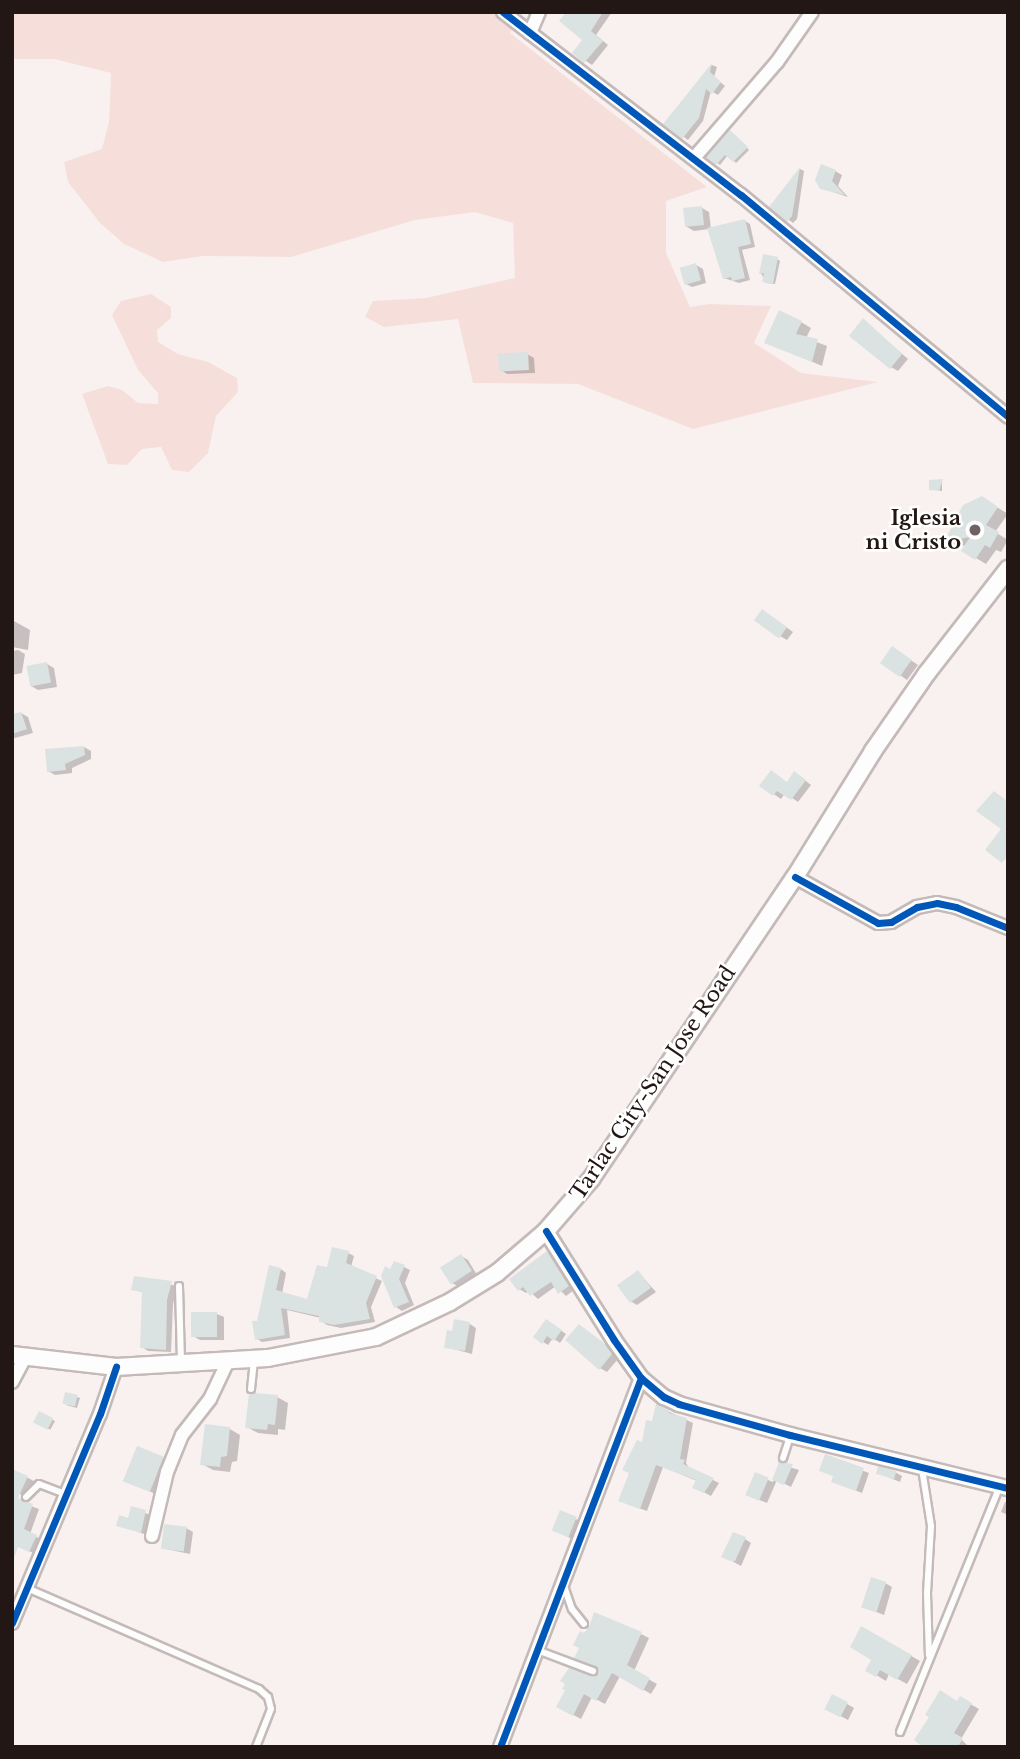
<!DOCTYPE html>
<html>
<head>
<meta charset="utf-8">
<style>
  body { margin:0 }
  #map { position:relative; width:1020px; height:1759px; overflow:hidden; background:#f9f1f0; font-family:"Libre Baskerville",serif }
  div>[style] { position:absolute }
  .green>* { inset:0; background:#f6dfdb }
  .shadow>* { inset:0; background:#0003; transform-origin:0 0 }
  .building>* { inset:0; background:#dbe2e2; transform-origin:0 0 }
  .roads { filter:drop-shadow(2px 0 #c4bab8) drop-shadow(-2px 0 #c4bab8) drop-shadow(0 2px #c4bab8) drop-shadow(0 -2px #c4bab8) }
  .service>* { height:6px; margin:-3px; padding:0 3px; transform-origin:3px; border-radius:3px; background:#fefdfd }
  .minor>* { height:12px; margin:-6px; padding:0 6px; transform-origin:6px; border-radius:6px; background:#fefdfd }
  .tertiary>* { height:14px; margin:-7px; padding:0 7px; transform-origin:7px; border-radius:7px; background:#fefdfd }
  .secondary>* { height:16px; margin:-8px; padding:0 8px; transform-origin:8px; border-radius:8px; background:#fefdfd }
  .cycleway>* { height:7px; margin:-3.5px; padding:0 3.5px; transform-origin:3.5px; border-radius:3.5px; background:#0057b8 }
  .dots>* { width:19px; height:19px; translate:-50% -50%; box-sizing:border-box; border:4px solid #fff; border-radius:50% }
  span { translate:-50% -50%; white-space:nowrap; text-align:center; line-height:1.15; -webkit-text-stroke:5px #fff; paint-order:stroke }
  .poi-label { font-size:21px; color:#231715; font-weight:700 }
  .right { translate:-100% -50%; text-align:right }
  .street-label { font-size:21px; color:#231715 }
  .frame { position:absolute; inset:0; border:14px solid #231715; pointer-events:none }
</style>
</head>
<body>
<div id="map">
  <div class="green">
    <i style="clip-path:polygon(12px 12px,516px 12px,520px 16px,510px 33px,707px 187px,666px 201px,666px 253px,690px 307px,709px 304px,771px 306px,754px 343px,801px 373px,878px 382px,693px 429px,578px 384px,473px 383px,458px 319px,384px 327px,365px 317px,373px 301px,426px 298px,515px 278px,513px 223px,475px 212px,415px 220px,291px 257px,203px 256px,163px 262px,124px 244px,100px 223px,68px 182px,64px 162px,102px 149px,109px 122px,111px 73px,54px 59px,12px 59px)"></i>
    <i style="clip-path:polygon(151px 294px,171px 307px,171px 318px,157px 330px,158px 342px,178px 354px,208px 362px,237px 378px,238px 392px,216px 416px,208px 453px,189px 472px,172px 470px,161px 447px,142px 449px,127px 465px,108px 464px,82px 394px,108px 386px,122px 390px,138px 403px,158px 404px,158px 393px,138px 370px,112px 315px,121px 301px)"></i>
  </div>
  <div class="shadow">
    <i style="clip-path:polygon(593px 12px,612px 12px,596px 35px,608px 45px,592px 65px,574px 53px,585px 40px)"></i>
    <i style="clip-path:polygon(712px 65px,717px 67px,714px 77px,725px 86px,718px 95px,711px 91px,703px 121px,688px 140px,665px 123px)"></i>
    <i style="clip-path:polygon(733px 134px,749px 150px,736px 163px,728px 155px,720px 165px,709px 157px)"></i>
    <i style="clip-path:polygon(800px 169px,804px 171px,797px 219px,793px 223px,771px 206px)"></i>
    <i style="clip-path:polygon(835px 171px,842px 175px,838px 186px,848px 197px,821px 188px)"></i>
    <i style="clip-path:polygon(702px 208px,709px 212px,711px 229px,745px 221px,750px 224px,755px 247px,742px 250px,750px 280px,739px 283px,724px 278px,709px 229px,694px 231px,687px 227px)"></i>
    <i style="clip-path:polygon(777px 259px,780px 261px,775px 284px,766px 283px,761px 273px)"></i>
    <i style="clip-path:polygon(696px 265px,703px 269px,706px 283px,692px 287px,686px 284px)"></i>
    <i style="clip-path:polygon(863px 320px,908px 359px,898px 371px,891px 367px)"></i>
    <i style="clip-path:polygon(801px 322px,811px 328px,806px 338px,827px 346px,822px 366px,766px 342px)"></i>
    <i style="clip-path:polygon(527px 354px,534px 358px,535px 373px,507px 374px,501px 370px)"></i>
    <i style="clip-path:polygon(942px 481px,942px 491px,931px 489px)"></i>
    <i style="clip-path:polygon(992px 504px,1008px 514px,995px 532px,1008px 540px,1001px 552px,996px 550px,986px 564px,964px 551px,967px 545px,956px 547px,946px 542px)"></i>
    <i style="clip-path:polygon(769px 615px,793px 632px,787px 640px,780px 636px)"></i>
    <i style="clip-path:polygon(12px 620px,30px 630px,28px 650px,12px 647px)"></i>
    <i style="clip-path:polygon(18px 650px,25px 654px,22px 673px,12px 675px,12px 651px)"></i>
    <i style="clip-path:polygon(899px 652px,918px 665px,907px 680px,881px 662px)"></i>
    <i style="clip-path:polygon(47px 664px,54px 668px,57px 687px,38px 690px,31px 686px)"></i>
    <i style="clip-path:polygon(21px 713px,28px 717px,33px 733px,15px 738px,12px 736px,12px 716px)"></i>
    <i style="clip-path:polygon(84px 747px,91px 751px,91px 759px,72px 768px,72px 773px,55px 775px,48px 771px)"></i>
    <i style="clip-path:polygon(802px 778px,811px 785px,798px 802px,785px 793px,781px 799px,762px 786px,788px 783px)"></i>
    <i style="clip-path:polygon(348px 1253px,354px 1256px,351px 1267px,382px 1281px,371px 1307px,375px 1322px,341px 1328px,327px 1325px,321px 1321px,321px 1318px,287px 1310px,290px 1338px,262px 1342px,256px 1338px,259px 1322px,281px 1269px,286px 1273px,282px 1294px,308px 1302px,328px 1269px)"></i>
    <i style="clip-path:polygon(547px 1253px,554px 1257px,574px 1290px,566px 1296px,556px 1286px,538px 1299px,529px 1291px,526px 1293px,519px 1289px)"></i>
    <i style="clip-path:polygon(461px 1256px,468px 1260px,477px 1275px,459px 1287px,452px 1283px)"></i>
    <i style="clip-path:polygon(404px 1267px,410px 1270px,405px 1283px,414px 1305px,402px 1311px,396px 1307px,391px 1271px)"></i>
    <i style="clip-path:polygon(638px 1272px,656px 1292px,637px 1305px,630px 1301px)"></i>
    <i style="clip-path:polygon(135px 1278px,178px 1286px,173px 1304px,171px 1352px,148px 1351px,142px 1347px,144px 1293px,133px 1289px)"></i>
    <i style="clip-path:polygon(193px 1313px,217px 1314px,224px 1317px,224px 1340px,200px 1340px,193px 1336px)"></i>
    <i style="clip-path:polygon(470px 1324px,476px 1328px,472px 1354px,446px 1347px,453px 1333px)"></i>
    <i style="clip-path:polygon(552px 1324px,566px 1334px,560px 1343px,553px 1338px,548px 1345px,543px 1342px)"></i>
    <i style="clip-path:polygon(586px 1330px,612px 1350px,618px 1359px,607px 1372px,600px 1368px)"></i>
    <i style="clip-path:polygon(77px 1397px,80px 1398px,77px 1408px,66px 1405px)"></i>
    <i style="clip-path:polygon(277px 1397px,288px 1403px,285px 1430px,278px 1429px,278px 1435px,258px 1433px,247px 1427px)"></i>
    <i style="clip-path:polygon(657px 1406px,693px 1423px,686px 1463px,689px 1468px,719px 1483px,711px 1496px,694px 1487px,697px 1481px,663px 1467px,647px 1511px,627px 1504px)"></i>
    <i style="left:40px;top:1413px;width:17px;height:10px;rotate:28deg"></i>
    <i style="clip-path:polygon(230px 1429px,240px 1435px,237px 1461px,232px 1462px,230px 1472px,213px 1470px,202px 1464px)"></i>
    <i style="clip-path:polygon(826px 1457px,869px 1473px,862px 1493px,833px 1482px,835px 1476px)"></i>
    <i style="clip-path:polygon(163px 1458px,174px 1464px,162px 1497px,125px 1480px)"></i>
    <i style="clip-path:polygon(780px 1464px,799px 1470px,791px 1487px,777px 1480px,767px 1503px,754px 1498px,756px 1475px,773px 1482px)"></i>
    <i style="clip-path:polygon(12px 1470px,34px 1481px,27px 1497px,12px 1490px)"></i>
    <i style="clip-path:polygon(895px 1472px,902px 1476px,900px 1482px,878px 1473px)"></i>
    <i style="clip-path:polygon(15px 1500px,39px 1509px,30px 1534px,43px 1540px,36px 1554px,12px 1544px,12px 1509px)"></i>
    <i style="clip-path:polygon(1005px 1502px,1008px 1503px,1008px 1515px,1001px 1512px)"></i>
    <i style="clip-path:polygon(132px 1508px,153px 1516px,147px 1535px,118px 1525px,129px 1520px)"></i>
    <i style="clip-path:polygon(576px 1519px,583px 1523px,574px 1540px,560px 1533px)"></i>
    <i style="clip-path:polygon(186px 1528px,193px 1532px,190px 1554px,161px 1548px)"></i>
    <i style="clip-path:polygon(745px 1539px,751px 1543px,741px 1566px,730px 1560px)"></i>
    <i style="clip-path:polygon(885px 1583px,892px 1587px,884px 1615px,864px 1607px)"></i>
    <i style="clip-path:polygon(862px 1628px,920px 1661px,907px 1684px,889px 1674px,886px 1681px,868px 1670px,874px 1660px)"></i>
    <i style="clip-path:polygon(641px 1634px,649px 1638px,634px 1671px,657px 1684px,651px 1694px,620px 1676px,605px 1704px,592px 1697px,581px 1719px,566px 1711px,592px 1678px,600px 1675px,598px 1667px,584px 1661px)"></i>
    <i style="clip-path:polygon(833px 1696px,854px 1708px,848px 1720px,833px 1712px)"></i>
    <i style="clip-path:polygon(960px 1698px,979px 1709px,961px 1739px,969px 1747px,926px 1747px)"></i>
  </div>
  <div class="building">
    <i style="clip-path:polygon(566px 12px,603px 12px,591px 31px,603px 41px,584px 63px,572px 53px,582px 40px,559px 21px)"></i>
    <i style="clip-path:polygon(712px 63px,710px 72px,721px 82px,712px 94px,706px 89px,699px 118px,682px 139px,663px 124px)"></i>
    <i style="clip-path:polygon(730px 130px,748px 147px,733px 162px,725px 155px,716px 165px,706px 157px)"></i>
    <i style="clip-path:polygon(821px 164px,836px 170px,832px 181px,845px 195px,820px 189px,815px 180px)"></i>
    <i style="clip-path:polygon(800px 167px,792px 216px,787px 222px,769px 207px)"></i>
    <i style="left:702px;top:206px;width:19px;height:19px;rotate:84deg"></i>
    <i style="clip-path:polygon(745px 219px,751px 244px,738px 247px,745px 278px,732px 281px,731px 277px,723px 279px,707px 228px)"></i>
    <i style="clip-path:polygon(763px 254px,778px 257px,773px 284px,762px 282px,764px 273px,759px 274px)"></i>
    <i style="left:696px;top:263px;width:18px;height:17px;rotate:74deg"></i>
    <i style="clip-path:polygon(779px 310px,802px 321px,796px 334px,818px 339px,812px 362px,764px 343px)"></i>
    <i style="clip-path:polygon(863px 318px,902px 354px,890px 369px,849px 336px)"></i>
    <i style="left:528px;top:352px;width:18px;height:30px;rotate:87deg"></i>
    <i style="clip-path:polygon(943px 479px,939px 491px,929px 490px,929px 480px)"></i>
    <i style="clip-path:polygon(982px 496px,998px 507px,986px 525px,999px 532px,990px 548px,985px 545px,975px 560px,961px 551px,970px 537px,944px 542px,963px 505px)"></i>
    <i style="left:762px;top:609px;width:31px;height:14px;rotate:36deg"></i>
    <i style="left:892px;top:646px;width:24px;height:21px;rotate:35deg"></i>
    <i style="left:47px;top:662px;width:21px;height:21px;rotate:79deg"></i>
    <i style="clip-path:polygon(21px 712px,27px 729px,12px 734px,12px 714px)"></i>
    <i style="clip-path:polygon(84px 746px,85px 755px,65px 764px,66px 770px,47px 772px,45px 749px)"></i>
    <i style="clip-path:polygon(771px 770px,787px 782px,794px 771px,806px 780px,791px 800px,777px 791px,773px 796px,759px 786px)"></i>
    <i style="clip-path:polygon(994px 791px,1008px 802px,1008px 856px,1002px 863px,985px 850px,1001px 829px,976px 811px)"></i>
    <i style="clip-path:polygon(332px 1247px,349px 1251px,346px 1263px,377px 1276px,366px 1303px,370px 1319px,334px 1325px,319px 1322px,319px 1316px,281px 1308px,285px 1335px,255px 1340px,252px 1321px,257px 1321px,269px 1265px,281px 1268px,276px 1290px,307px 1299px,317px 1265px,327px 1267px)"></i>
    <i style="clip-path:polygon(547px 1251px,569px 1286px,558px 1294px,551px 1282px,530px 1296px,523px 1287px,518px 1291px,509px 1279px)"></i>
    <i style="left:461px;top:1254px;width:20px;height:25px;rotate:57deg"></i>
    <i style="clip-path:polygon(394px 1261px,405px 1265px,399px 1279px,409px 1302px,394px 1308px,381px 1276px,385px 1266px,390px 1269px)"></i>
    <i style="left:638px;top:1270px;width:22px;height:26px;rotate:54deg"></i>
    <i style="clip-path:polygon(134px 1276px,172px 1281px,167px 1300px,166px 1350px,140px 1348px,142px 1292px,131px 1290px)"></i>
    <i style="left:191px;top:1312px;width:26px;height:25px"></i>
    <i style="clip-path:polygon(454px 1319px,470px 1322px,465px 1351px,444px 1348px,447px 1330px,452px 1331px)"></i>
    <i style="clip-path:polygon(546px 1319px,562px 1330px,554px 1341px,547px 1336px,542px 1344px,533px 1337px)"></i>
    <i style="clip-path:polygon(579px 1324px,605px 1344px,612px 1354px,599px 1370px,565px 1340px)"></i>
    <i style="left:65px;top:1392px;width:13px;height:12px;rotate:13deg"></i>
    <i style="clip-path:polygon(255px 1393px,278px 1395px,275px 1425px,268px 1424px,267px 1430px,245px 1428px,249px 1394px)"></i>
    <i style="clip-path:polygon(656px 1404px,669px 1410px,669px 1413px,687px 1418px,680px 1459px,685px 1460px,683px 1464px,714px 1478px,704px 1493px,692px 1488px,696px 1480px,656px 1465px,640px 1509px,618px 1501px,629px 1473px,622px 1470px,637px 1440px,642px 1442px,646px 1420px,652px 1421px)"></i>
    <i style="left:39px;top:1411px;width:16px;height:13px;rotate:27deg"></i>
    <i style="clip-path:polygon(205px 1424px,230px 1427px,227px 1456px,221px 1457px,220px 1467px,200px 1465px)"></i>
    <i style="left:137px;top:1446px;width:29px;height:38px;rotate:22deg"></i>
    <i style="clip-path:polygon(825px 1454px,864px 1468px,856px 1491px,831px 1482px,833px 1476px,819px 1471px)"></i>
    <i style="clip-path:polygon(779px 1462px,793px 1464px,784px 1485px,772px 1480px)"></i>
    <i style="left:878px;top:1466px;width:19px;height:8px;rotate:16deg"></i>
    <i style="clip-path:polygon(12px 1469px,28px 1476px,18px 1498px,33px 1504px,24px 1529px,37px 1535px,29px 1552px,18px 1547px,14px 1558px)"></i>
    <i style="left:755px;top:1472px;width:15px;height:25px;rotate:23deg"></i>
    <i style="clip-path:polygon(131px 1506px,146px 1510px,141px 1533px,116px 1526px,119px 1515px,128px 1518px)"></i>
    <i style="left:560px;top:1510px;width:18px;height:22px;rotate:22deg"></i>
    <i style="left:164px;top:1524px;width:23px;height:25px;rotate:7deg"></i>
    <i style="clip-path:polygon(733px 1532px,746px 1537px,735px 1561px,730px 1561px,721px 1557px)"></i>
    <i style="left:871px;top:1577px;width:16px;height:32px;rotate:18deg"></i>
    <i style="clip-path:polygon(594px 1612px,642px 1632px,627px 1665px,650px 1678px,643px 1691px,612px 1673px,596px 1701px,584px 1694px,573px 1716px,556px 1707px,565px 1690px,562px 1689px,565px 1684px,560px 1681px,569px 1668px,592px 1676px,598px 1674px,596px 1666px,574px 1658px,579px 1648px,573px 1645px,580px 1631px,584px 1633px,589px 1627px)"></i>
    <i style="clip-path:polygon(861px 1626px,912px 1655px,897px 1680px,880px 1670px,876px 1677px,865px 1671px,871px 1660px,850px 1647px)"></i>
    <i style="clip-path:polygon(940px 1690px,957px 1701px,960px 1696px,972px 1703px,954px 1733px,963px 1738px,958px 1747px,923px 1747px,914px 1740px,929px 1717px,925px 1715px)"></i>
    <i style="left:832px;top:1694px;width:18px;height:17px;rotate:27deg"></i>
  </div>
  <div class="roads">
    <div class="service">
      <i style="left:179px;top:1286px;width:77px;rotate:88.5deg"></i>
      <i style="left:251px;top:1389px;width:30px;rotate:-84deg"></i>
      <i style="left:783px;top:1458px;width:22px;rotate:-72deg"></i>
      <i style="left:922px;top:1469px;width:58px;rotate:81deg"></i>
      <i style="left:931px;top:1526px;width:67px;rotate:93.4deg"></i>
      <i style="left:927px;top:1593px;width:62px;rotate:88.2deg"></i>
      <i style="left:26px;top:1497px;width:18px;rotate:-45deg"></i>
      <i style="left:39px;top:1484px;width:28px;rotate:21deg"></i>
      <i style="left:564px;top:1586px;width:24px;rotate:71deg"></i>
      <i style="left:572px;top:1609px;width:19px;rotate:51deg"></i>
      <i style="left:27px;top:1588px;width:253px;rotate:23.5deg"></i>
      <i style="left:259px;top:1689px;width:12px;rotate:42deg"></i>
      <i style="left:268px;top:1697px;width:12px;rotate:76deg"></i>
      <i style="left:271px;top:1709px;width:41px;rotate:111.5deg"></i>
      <i style="left:537px;top:1650px;width:60px;rotate:20.6deg"></i>
      <i style="left:900px;top:1732px;width:263px;rotate:-67.9deg"></i>
    </div>
    <div class="minor">
      <i style="left:503px;top:12px;width:300px;rotate:37.6deg"></i>
      <i style="left:741px;top:195px;width:347px;rotate:39.7deg"></i>
      <i style="left:530px;top:33px;width:23px;rotate:-67deg"></i>
      <i style="left:694px;top:158px;width:127px;rotate:-49.2deg"></i>
      <i style="left:777px;top:62px;width:61px;rotate:-55deg"></i>
      <i style="left:795px;top:877px;width:95px;rotate:29deg"></i>
      <i style="left:878px;top:923px;width:13px;rotate:-4deg"></i>
      <i style="left:891px;top:922px;width:30px;rotate:-30deg"></i>
      <i style="left:917px;top:907px;width:20px;rotate:-11deg"></i>
      <i style="left:937px;top:903px;width:19px;rotate:12deg"></i>
      <i style="left:956px;top:907px;width:56px;rotate:22deg"></i>
      <i style="left:12px;top:1382px;width:30px;rotate:-62deg"></i>
      <i style="left:152px;top:1536px;width:66px;rotate:-76.8deg"></i>
      <i style="left:167px;top:1472px;width:40px;rotate:-68deg"></i>
      <i style="left:182px;top:1435px;width:46px;rotate:-52.1deg"></i>
      <i style="left:210px;top:1399px;width:42px;rotate:-64.7deg"></i>
      <i style="left:12px;top:1623px;width:227px;rotate:-67.2deg"></i>
      <i style="left:100px;top:1414px;width:50px;rotate:-71.2deg"></i>
      <i style="left:500px;top:1747px;width:395px;rotate:-69.1deg"></i>
    </div>
    <div class="tertiary">
      <i style="left:546px;top:1231px;width:128px;rotate:58deg"></i>
      <i style="left:614px;top:1340px;width:47px;rotate:54.6deg"></i>
      <i style="left:641px;top:1378px;width:30px;rotate:40deg"></i>
      <i style="left:664px;top:1397px;width:17px;rotate:25deg"></i>
      <i style="left:679px;top:1404px;width:115px;rotate:15.6deg"></i>
      <i style="left:790px;top:1435px;width:224px;rotate:13.7deg"></i>
    </div>
    <div class="secondary">
      <i style="left:12px;top:1355px;width:105px;rotate:6.6deg"></i>
      <i style="left:116px;top:1367px;width:152px;rotate:-3.4deg"></i>
      <i style="left:268px;top:1358px;width:110px;rotate:-11deg"></i>
      <i style="left:376px;top:1337px;width:82px;rotate:-25.3deg"></i>
      <i style="left:450px;top:1302px;width:55px;rotate:-31.7deg"></i>
      <i style="left:497px;top:1273px;width:65px;rotate:-40.6deg"></i>
      <i style="left:546px;top:1231px;width:69px;rotate:-49.1deg"></i>
      <i style="left:591px;top:1179px;width:364px;rotate:-56deg"></i>
      <i style="left:795px;top:877px;width:148px;rotate:-58.2deg"></i>
      <i style="left:873px;top:751px;width:95px;rotate:-55.3deg"></i>
      <i style="left:927px;top:673px;width:132px;rotate:-52.1deg"></i>
    </div>
  </div>
  <div class="cycleway">
    <i style="left:503px;top:12px;width:300px;rotate:37.6deg"></i>
    <i style="left:741px;top:195px;width:347px;rotate:39.7deg"></i>
    <i style="left:795px;top:877px;width:95px;rotate:29deg"></i>
    <i style="left:878px;top:923px;width:13px;rotate:-4deg"></i>
    <i style="left:891px;top:922px;width:30px;rotate:-30deg"></i>
    <i style="left:917px;top:907px;width:20px;rotate:-11deg"></i>
    <i style="left:937px;top:903px;width:19px;rotate:12deg"></i>
    <i style="left:956px;top:907px;width:56px;rotate:22deg"></i>
    <i style="left:546px;top:1231px;width:128px;rotate:58deg"></i>
    <i style="left:614px;top:1340px;width:47px;rotate:54.6deg"></i>
    <i style="left:641px;top:1378px;width:30px;rotate:40deg"></i>
    <i style="left:664px;top:1397px;width:17px;rotate:25deg"></i>
    <i style="left:679px;top:1404px;width:115px;rotate:15.6deg"></i>
    <i style="left:790px;top:1435px;width:224px;rotate:13.7deg"></i>
    <i style="left:12px;top:1623px;width:227px;rotate:-67.2deg"></i>
    <i style="left:100px;top:1414px;width:50px;rotate:-71.2deg"></i>
    <i style="left:500px;top:1747px;width:395px;rotate:-69.1deg"></i>
  </div>
  <div class="dots">
    <i style="left:975px;top:530px;background:#6e6362"></i>
  </div>
  <div class="poi-label">
    <span class="right" style="left:961px;top:530px">Iglesia<br>ni Cristo</span>
  </div>
  <div class="street-label">
    <span style="left:653px;top:1083px;rotate:-56deg">Tarlac City-San Jose Road</span>
  </div>
  <div class="frame"></div>
</div>
</body>
</html>
